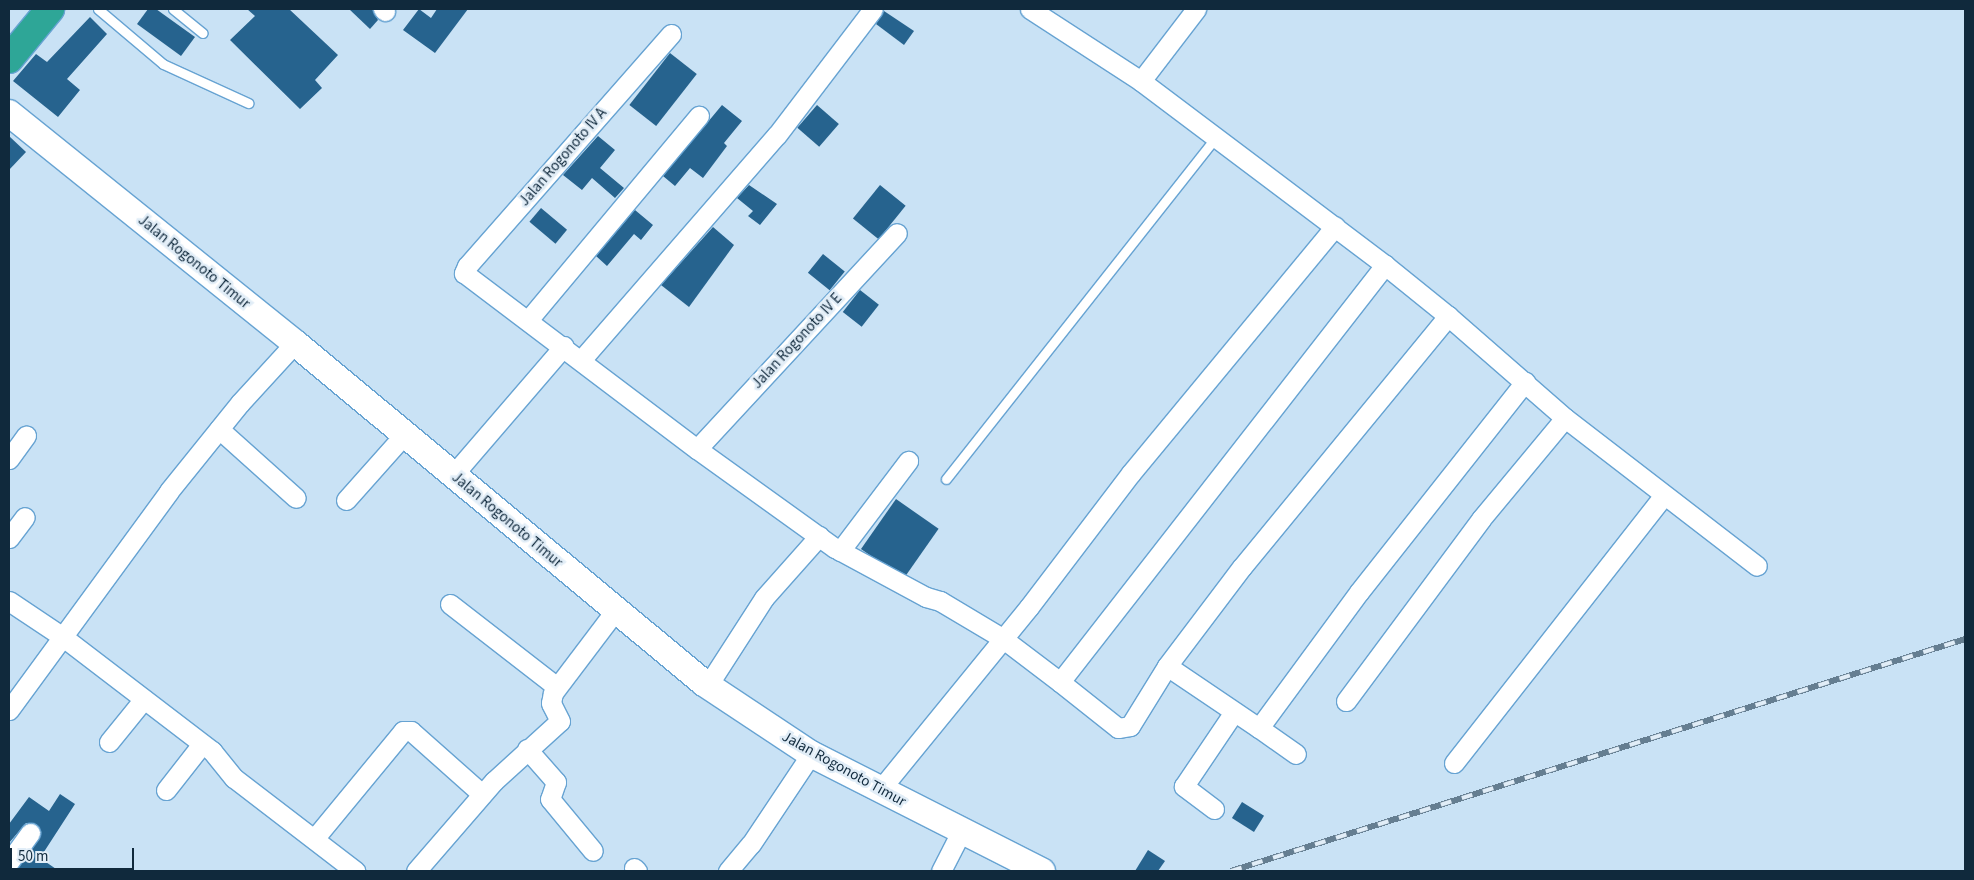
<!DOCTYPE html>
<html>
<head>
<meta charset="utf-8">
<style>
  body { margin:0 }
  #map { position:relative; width:1974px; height:880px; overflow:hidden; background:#c9e2f5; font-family:"Source Sans 3",sans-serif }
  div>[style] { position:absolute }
  .building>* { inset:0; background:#26638e; transform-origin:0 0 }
  .roads { filter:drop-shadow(1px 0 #67a3d2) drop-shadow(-1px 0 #67a3d2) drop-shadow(0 1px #67a3d2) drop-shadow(0 -1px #67a3d2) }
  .lane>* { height:9px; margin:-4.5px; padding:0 4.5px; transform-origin:4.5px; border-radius:4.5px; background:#fff }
  .street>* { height:19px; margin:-9.5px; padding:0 9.5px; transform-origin:9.5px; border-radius:9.5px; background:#fff }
  .secondary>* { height:26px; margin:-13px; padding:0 13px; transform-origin:13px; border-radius:13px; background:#fff }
  .highway>* { height:28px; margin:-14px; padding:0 14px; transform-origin:14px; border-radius:14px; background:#2ea697 }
  .rail>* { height:5.5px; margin-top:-2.75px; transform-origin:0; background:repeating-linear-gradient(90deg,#e1edf7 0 11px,#657e91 0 22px); box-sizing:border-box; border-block:1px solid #657e91 }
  span { translate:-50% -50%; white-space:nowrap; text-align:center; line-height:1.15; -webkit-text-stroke:5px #e1edf7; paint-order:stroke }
  .street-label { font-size:15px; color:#10293c }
  .frame { position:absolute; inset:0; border:10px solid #10293c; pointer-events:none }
  .scale { position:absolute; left:10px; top:848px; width:124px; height:22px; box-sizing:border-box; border:2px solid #10293c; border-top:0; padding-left:6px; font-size:15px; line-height:18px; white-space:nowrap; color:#10293c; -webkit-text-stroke:4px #e1edf7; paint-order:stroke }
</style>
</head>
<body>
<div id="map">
  <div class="building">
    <i style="clip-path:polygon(148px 9px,156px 9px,195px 37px,181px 56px,137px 24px)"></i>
    <i style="clip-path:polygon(247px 9px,289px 9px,338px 55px,315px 80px,322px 88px,300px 109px,230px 40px,255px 16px)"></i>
    <i style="clip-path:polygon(349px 9px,372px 9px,378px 20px,370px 29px)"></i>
    <i style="clip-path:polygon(419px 9px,431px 18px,437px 9px,468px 9px,435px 53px,403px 30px)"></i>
    <i style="clip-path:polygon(884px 11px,914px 31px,904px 45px,876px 24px)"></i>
    <i style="clip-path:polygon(90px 17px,107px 34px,67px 79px,80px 90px,58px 117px,13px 81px,36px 54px,47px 62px)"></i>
    <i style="left:670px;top:53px;width:34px;height:66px;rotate:38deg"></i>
    <i style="clip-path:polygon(722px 105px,742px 121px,724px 143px,727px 146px,703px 178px,690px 168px,675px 186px,663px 176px)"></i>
    <i style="left:817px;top:105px;width:29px;height:30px;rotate:41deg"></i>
    <i style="clip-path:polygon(9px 136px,26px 152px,9px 170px)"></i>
    <i style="clip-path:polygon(598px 136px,615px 150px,600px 168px,624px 188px,615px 198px,592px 178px,582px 190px,563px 175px)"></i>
    <i style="clip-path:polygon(749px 185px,777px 204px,760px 225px,748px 216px,753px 211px,737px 198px)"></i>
    <i style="left:880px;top:185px;width:33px;height:43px;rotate:39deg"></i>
    <i style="left:541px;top:208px;width:34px;height:18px;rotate:40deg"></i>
    <i style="clip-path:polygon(635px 210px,653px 225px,641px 240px,634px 234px,607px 266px,596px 256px)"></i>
    <i style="clip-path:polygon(713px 227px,734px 245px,689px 307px,661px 285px)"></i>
    <i style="left:823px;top:254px;width:28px;height:24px;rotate:39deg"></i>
    <i style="left:860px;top:290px;width:24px;height:28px;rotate:38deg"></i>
    <i style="left:896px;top:499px;width:52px;height:61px;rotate:35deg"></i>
    <i style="clip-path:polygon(60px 794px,75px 804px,40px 858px,59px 871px,15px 871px,41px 834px,36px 824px,26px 823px,9px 843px,9px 824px,29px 797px,49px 811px)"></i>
    <i style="left:1242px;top:802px;width:26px;height:19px;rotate:32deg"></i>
    <i style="clip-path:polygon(1148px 850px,1165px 861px,1158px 871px,1135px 871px)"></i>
  </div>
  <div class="roads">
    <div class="lane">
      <i style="left:98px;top:9px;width:85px;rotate:40.2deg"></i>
      <i style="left:163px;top:64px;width:94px;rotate:24.6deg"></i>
      <i style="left:173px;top:9px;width:38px;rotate:39deg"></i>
      <i style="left:946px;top:479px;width:436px;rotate:-51.7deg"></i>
    </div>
    <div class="street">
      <i style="left:383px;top:9px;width:3px;rotate:45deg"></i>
      <i style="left:1030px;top:9px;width:132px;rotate:33deg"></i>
      <i style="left:671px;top:34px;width:309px;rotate:131.3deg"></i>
      <i style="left:467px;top:266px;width:8px;rotate:113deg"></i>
      <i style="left:464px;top:273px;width:292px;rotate:37.1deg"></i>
      <i style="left:697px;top:449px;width:170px;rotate:35.7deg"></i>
      <i style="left:835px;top:548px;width:103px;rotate:28.3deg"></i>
      <i style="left:926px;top:597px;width:15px;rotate:16deg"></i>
      <i style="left:940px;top:601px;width:72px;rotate:30.8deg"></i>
      <i style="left:1002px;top:638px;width:73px;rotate:37.2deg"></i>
      <i style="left:1060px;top:682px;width:529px;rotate:-52.07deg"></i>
      <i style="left:1385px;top:265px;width:306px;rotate:-143deg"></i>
      <i style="left:1141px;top:81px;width:91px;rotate:-52.6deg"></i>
      <i style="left:1385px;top:265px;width:81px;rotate:39deg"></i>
      <i style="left:1448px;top:316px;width:155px;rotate:41.1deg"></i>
      <i style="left:1565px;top:418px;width:242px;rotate:37.6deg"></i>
      <i style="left:529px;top:319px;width:265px;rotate:-50.1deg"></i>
      <i style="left:582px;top:359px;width:297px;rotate:-49deg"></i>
      <i style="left:777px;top:135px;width:158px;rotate:-52.7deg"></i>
      <i style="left:219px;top:429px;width:103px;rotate:41.9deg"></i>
      <i style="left:697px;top:449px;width:294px;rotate:-47.2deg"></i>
      <i style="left:9px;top:459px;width:29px;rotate:-54deg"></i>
      <i style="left:453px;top:475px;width:170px;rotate:-49.3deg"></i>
      <i style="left:346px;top:500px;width:87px;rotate:-48.3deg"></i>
      <i style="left:9px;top:538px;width:26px;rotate:-53deg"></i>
      <i style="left:840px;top:551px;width:113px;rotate:-52.9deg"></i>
      <i style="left:9px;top:601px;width:65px;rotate:33.7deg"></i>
      <i style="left:63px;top:637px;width:188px;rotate:37.4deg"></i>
      <i style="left:212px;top:751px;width:35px;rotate:51deg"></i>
      <i style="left:234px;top:778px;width:153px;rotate:37.5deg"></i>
      <i style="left:450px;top:604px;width:135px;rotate:37.8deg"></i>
      <i style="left:1167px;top:666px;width:111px;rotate:34deg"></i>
      <i style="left:1259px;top:728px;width:169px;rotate:-53.7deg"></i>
      <i style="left:1359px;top:592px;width:268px;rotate:-51.7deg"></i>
      <i style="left:1060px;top:682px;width:74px;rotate:38.4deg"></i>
      <i style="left:1118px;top:728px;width:12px;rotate:-9deg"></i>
      <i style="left:1130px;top:726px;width:70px;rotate:-58.3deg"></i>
      <i style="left:1167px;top:666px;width:124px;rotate:-52.9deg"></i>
      <i style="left:1242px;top:567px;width:325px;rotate:-50.6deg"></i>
      <i style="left:708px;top:685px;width:103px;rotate:-57.2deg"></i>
      <i style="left:764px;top:598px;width:83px;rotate:-48.4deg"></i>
      <i style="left:1346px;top:701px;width:227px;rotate:-53.4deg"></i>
      <i style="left:1481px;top:519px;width:131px;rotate:-50.3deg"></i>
      <i style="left:9px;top:710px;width:271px;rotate:-53.8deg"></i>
      <i style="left:169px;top:491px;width:113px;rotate:-51.1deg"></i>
      <i style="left:240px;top:403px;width:81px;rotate:-47.5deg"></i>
      <i style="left:1259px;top:728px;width:45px;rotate:35.1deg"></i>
      <i style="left:109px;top:742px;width:55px;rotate:-50.9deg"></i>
      <i style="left:527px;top:749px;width:44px;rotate:48.7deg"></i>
      <i style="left:556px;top:782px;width:18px;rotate:109deg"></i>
      <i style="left:550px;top:799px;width:67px;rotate:50.4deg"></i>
      <i style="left:1454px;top:763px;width:340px;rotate:-51.9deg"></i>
      <i style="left:166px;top:790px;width:58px;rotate:-52deg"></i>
      <i style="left:879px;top:791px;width:237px;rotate:-50.8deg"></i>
      <i style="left:1029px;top:607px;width:168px;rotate:-52.7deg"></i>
      <i style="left:1131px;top:473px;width:320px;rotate:-50.4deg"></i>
      <i style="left:1214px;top:809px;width:38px;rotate:-143deg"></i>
      <i style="left:1184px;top:786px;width:89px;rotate:-56deg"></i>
      <i style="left:314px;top:839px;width:140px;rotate:-50.5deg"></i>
      <i style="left:403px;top:731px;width:8px"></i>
      <i style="left:411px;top:731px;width:95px;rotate:41.6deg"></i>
      <i style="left:9px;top:862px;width:36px;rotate:-54deg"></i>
      <i style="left:634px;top:868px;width:4px;rotate:45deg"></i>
      <i style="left:416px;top:871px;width:119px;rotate:-49.1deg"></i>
      <i style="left:494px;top:781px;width:89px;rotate:-42.3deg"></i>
      <i style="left:560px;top:721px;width:20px;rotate:-117deg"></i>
      <i style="left:551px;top:703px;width:10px;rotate:-79deg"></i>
      <i style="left:553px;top:693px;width:103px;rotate:-52.9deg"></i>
      <i style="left:728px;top:871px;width:35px;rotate:-50deg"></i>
      <i style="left:751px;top:844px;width:108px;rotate:-56.3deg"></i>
      <i style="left:941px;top:871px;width:44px;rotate:-62.9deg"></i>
    </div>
    <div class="secondary">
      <i style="left:9px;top:113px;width:367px;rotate:38.8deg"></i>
      <i style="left:295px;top:343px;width:532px;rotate:39.74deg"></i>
      <i style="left:704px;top:683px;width:128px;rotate:33.6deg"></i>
      <i style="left:811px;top:754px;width:259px;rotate:26.9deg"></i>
    </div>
    <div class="highway">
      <i style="left:9px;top:59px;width:65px;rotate:-50.6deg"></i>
    </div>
  </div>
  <div class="rail">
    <i style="left:1231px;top:871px;width:770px;rotate:-17.54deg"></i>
  </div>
  <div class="street-label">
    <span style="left:563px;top:157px;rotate:-49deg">Jalan Rogonoto IV A</span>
    <span style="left:194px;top:262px;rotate:39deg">Jalan Rogonoto Timur</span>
    <span style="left:797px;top:341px;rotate:-47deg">Jalan Rogonoto IV E</span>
    <span style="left:507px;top:520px;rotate:40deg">Jalan Rogonoto Timur</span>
    <span style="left:844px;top:769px;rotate:29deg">Jalan Rogonoto Timur</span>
  </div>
  <div class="frame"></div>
  <div class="scale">50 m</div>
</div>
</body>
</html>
